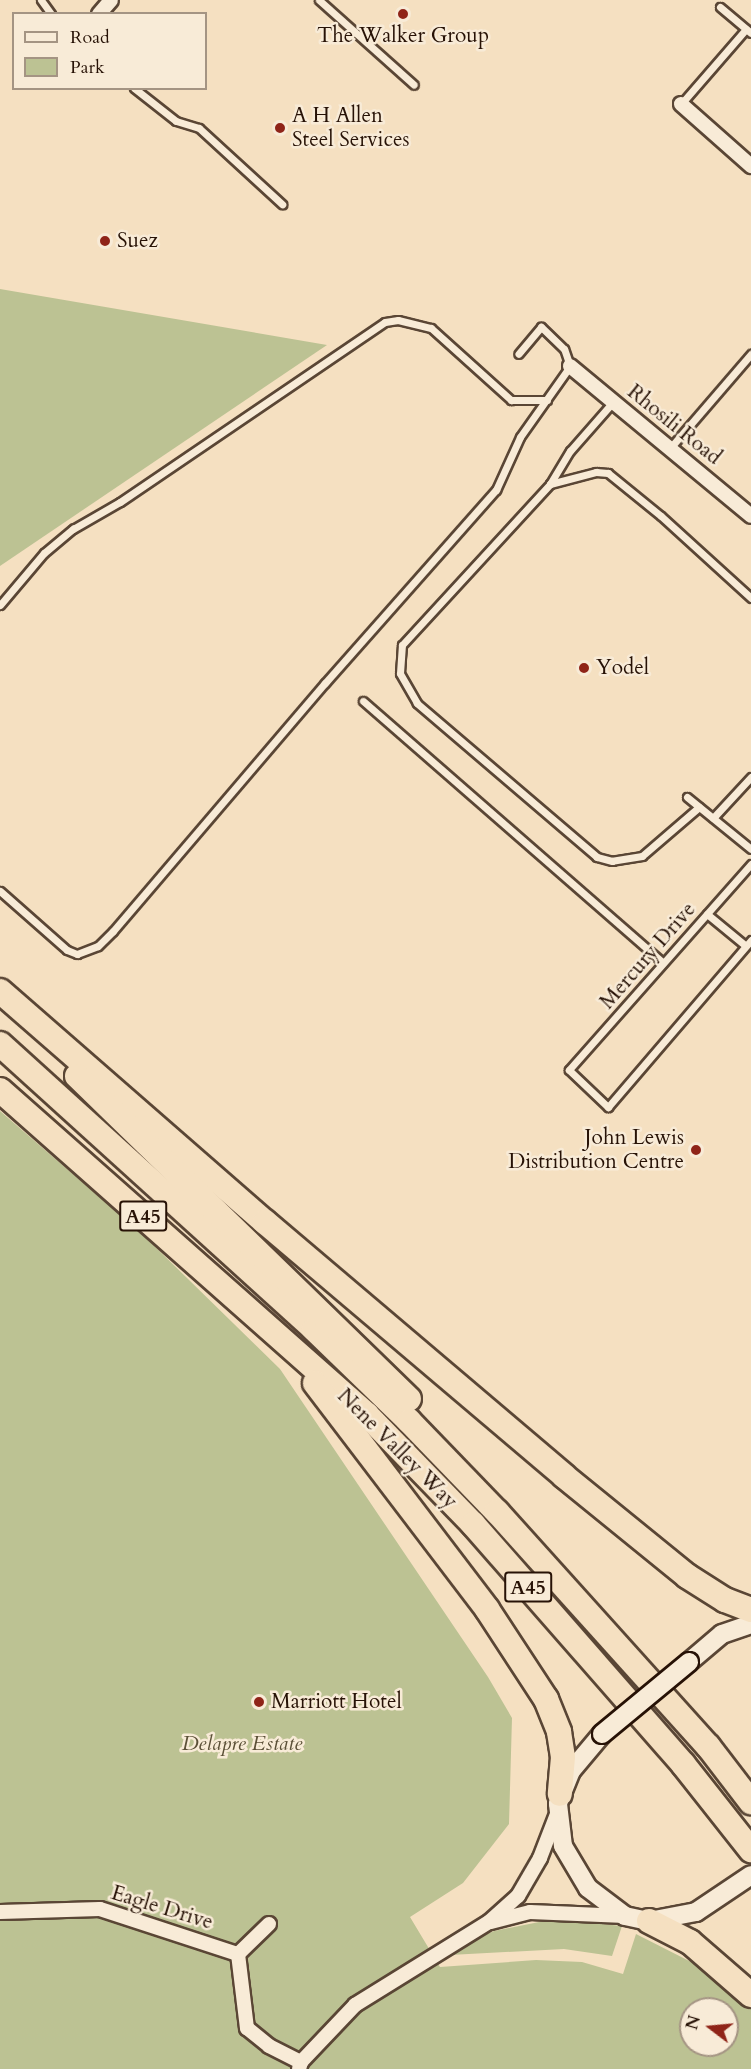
<!DOCTYPE html>
<html>
<head>
<meta charset="utf-8">
<style>
  body { margin:0 }
  #map { position:relative; width:751px; height:2069px; overflow:hidden; background:#f5e0c1; font-family:Cardo,serif }
  div>[style] { position:absolute }
  .green>* { inset:0; background:#bcc293 }
  .roads { filter:drop-shadow(2px 0 #5a4635) drop-shadow(-2px 0 #5a4635) drop-shadow(0 2px #5a4635) drop-shadow(0 -2px #5a4635) }
  .lane>* { height:7px; margin:-3.5px; padding:0 3.5px; transform-origin:3.5px; border-radius:3.5px; background:#f8ebd7 }
  .street>* { height:14px; margin:-7px; padding:0 7px; transform-origin:7px; border-radius:7px; background:#f8ebd7 }
  .secondary>* { height:18px; margin:-9px; padding:0 9px; transform-origin:9px; border-radius:9px; background:#f8ebd7 }
  .highway>* { height:24px; margin:-12px; padding:0 12px; transform-origin:12px; border-radius:12px; background:#f5e0c1 }
  .bridges { filter:drop-shadow(2px 0 #271206) drop-shadow(-2px 0 #271206) drop-shadow(0 2px #271206) drop-shadow(0 -2px #271206) }
  .secondary-bridge>* { height:18px; margin:-9px; padding:0 9px; transform-origin:9px; border-radius:9px; background:#f8ebd7 }
  .dots>* { width:16px; height:16px; translate:-50% -50%; box-sizing:border-box; border:3px solid #f8ebd7; border-radius:50% }
  span { translate:-50% -50%; white-space:nowrap; text-align:center; line-height:1.15; -webkit-text-stroke:5px #f8ebd7; paint-order:stroke }
  .shield-label span { padding:2px 4px; background:#f8ebd7; border:2px solid; border-radius:4px; -webkit-text-stroke-width:0 }
  .shield-label { font-size:20px; color:#271206; font-weight:700 }
  .poi-label { font-size:21px; color:#271206 }
  .left { translate:0 -50%; text-align:left }
  .right { translate:-100% -50%; text-align:right }
  .street-label { font-size:21px; color:#271206 }
  .park-label { font-size:21px; color:#5b5037; font-style:italic }
  .legend { position:absolute; left:12px; top:12px; width:195px; height:78px; box-sizing:border-box; background:#f8ebd7; border:2px solid #a49483; margin:0; padding:8px 10px; list-style:none; font-size:18px; color:#271206 }
  .legend li { display:flex; align-items:center; gap:12px; height:30px }
  .legend b { width:30px; border:2px solid #a49483 }
  .north { position:absolute; left:679px; top:1997px; width:60px; height:60px; box-sizing:border-box; background:#f8ebd7; border:2px solid #a49483; border-radius:50%; rotate:286deg; font-size:16px; font-weight:700; line-height:24px; text-align:center; color:#271206 }
  .north::after { content:''; display:block; margin:auto; width:21px; height:27px; background:#8f2418; clip-path:polygon(50% 0,100% 100%,50% 72%,0 100%) }
</style>
</head>
<body>
<div id="map">
  <div class="green">
    <i style="clip-path:polygon(0 289px,327px 345px,0 566px)"></i>
    <i style="clip-path:polygon(evenodd,0 1111px,142px 1234px,280px 1369px,488px 1677px,512px 1718px,509px 1824px,463px 1883px,410px 1917px,440px 1967px,536px 1960px,582px 1962px,623px 1974px,636px 1934px,703px 1968px,751px 2007px,751px 2069px,0 2069px,0 1111px,691px 2009px,727px 2009px,727px 2045px,691px 2045px,691px 2009px)"></i>
    <i style="clip-path:polygon(554px 1919px,622px 1926px,612px 1956px,564px 1949px,450px 1955px,452px 1950px,494px 1931px)"></i>
  </div>
  <div class="roads">
    <div class="lane">
      <i style="left:41px;top:0;width:17px;rotate:54deg"></i>
      <i style="left:319px;top:0;width:127px;rotate:41.8deg"></i>
      <i style="left:720px;top:7px;width:40px;rotate:40deg"></i>
      <i style="left:134px;top:88px;width:53px;rotate:38.2deg"></i>
      <i style="left:176px;top:121px;width:24px;rotate:17deg"></i>
      <i style="left:199px;top:128px;width:113px;rotate:42.5deg"></i>
      <i style="left:681px;top:104px;width:99px;rotate:-49.1deg"></i>
      <i style="left:671px;top:447px;width:123px;rotate:-49.3deg"></i>
      <i style="left:550px;top:484px;width:39px;rotate:-59deg"></i>
      <i style="left:570px;top:451px;width:65px;rotate:-48.7deg"></i>
      <i style="left:0;top:605px;width:68px;rotate:-49.8deg"></i>
      <i style="left:44px;top:553px;width:38px;rotate:-40deg"></i>
      <i style="left:73px;top:529px;width:54px;rotate:-29.9deg"></i>
      <i style="left:120px;top:502px;width:320px;rotate:-34.2deg"></i>
      <i style="left:385px;top:322px;width:13px;rotate:-9deg"></i>
      <i style="left:398px;top:320px;width:34px;rotate:14deg"></i>
      <i style="left:431px;top:328px;width:108px;rotate:42deg"></i>
      <i style="left:511px;top:400px;width:36px"></i>
      <i style="left:363px;top:701px;width:398px;rotate:41.1deg"></i>
      <i style="left:687px;top:797px;width:82px;rotate:39.1deg"></i>
      <i style="left:699px;top:807px;width:75px;rotate:139.3deg"></i>
      <i style="left:642px;top:856px;width:30px;rotate:171deg"></i>
      <i style="left:612px;top:861px;width:16px;rotate:-165deg"></i>
      <i style="left:597px;top:857px;width:237px;rotate:-139.5deg"></i>
      <i style="left:417px;top:703px;width:34px;rotate:-120deg"></i>
      <i style="left:400px;top:673px;width:28px;rotate:-86deg"></i>
      <i style="left:402px;top:645px;width:219px;rotate:-47.4deg"></i>
      <i style="left:550px;top:484px;width:48px;rotate:-14.6deg"></i>
      <i style="left:596px;top:472px;width:12px;rotate:5deg"></i>
      <i style="left:608px;top:473px;width:68px;rotate:39.1deg"></i>
      <i style="left:661px;top:516px;width:122px;rotate:42.3deg"></i>
      <i style="left:713px;top:818px;width:56px;rotate:-47.2deg"></i>
      <i style="left:751px;top:864px;width:275px;rotate:131.5deg"></i>
      <i style="left:569px;top:1070px;width:54px;rotate:43.5deg"></i>
      <i style="left:608px;top:1107px;width:220px;rotate:-49.4deg"></i>
      <i style="left:0;top:891px;width:89px;rotate:41.4deg"></i>
      <i style="left:67px;top:950px;width:11px;rotate:22deg"></i>
      <i style="left:77px;top:954px;width:22px;rotate:-21deg"></i>
      <i style="left:98px;top:946px;width:21px;rotate:-45deg"></i>
      <i style="left:113px;top:931px;width:326px;rotate:-49.5deg"></i>
      <i style="left:325px;top:683px;width:258px;rotate:-48.5deg"></i>
      <i style="left:496px;top:490px;width:58px;rotate:-65.6deg"></i>
      <i style="left:520px;top:437px;width:87px;rotate:-54.8deg"></i>
      <i style="left:570px;top:366px;width:18px;rotate:-109deg"></i>
      <i style="left:564px;top:349px;width:32px;rotate:-136deg"></i>
      <i style="left:541px;top:327px;width:35px;rotate:130deg"></i>
      <i style="left:707px;top:914px;width:50px;rotate:39.4deg"></i>
    </div>
    <div class="street">
      <i style="left:99px;top:14px;width:18px;rotate:-49deg"></i>
      <i style="left:681px;top:104px;width:94px;rotate:41.5deg"></i>
      <i style="left:570px;top:366px;width:235px;rotate:39.6deg"></i>
      <i style="left:0;top:1912px;width:100px;rotate:-1.7deg"></i>
      <i style="left:100px;top:1909px;width:145px;rotate:18.1deg"></i>
      <i style="left:491px;top:1922px;width:40px;rotate:-14.4deg"></i>
      <i style="left:530px;top:1912px;width:95px;rotate:2.4deg"></i>
      <i style="left:269px;top:1924px;width:43px;rotate:135.9deg"></i>
      <i style="left:238px;top:1954px;width:75px;rotate:83.1deg"></i>
      <i style="left:247px;top:2028px;width:28px;rotate:39deg"></i>
      <i style="left:269px;top:2046px;width:36px;rotate:27deg"></i>
      <i style="left:299px;top:2069px;width:7px;rotate:-74deg"></i>
      <i style="left:301px;top:2062px;width:79px;rotate:-46.5deg"></i>
      <i style="left:355px;top:2005px;width:158px;rotate:-31.8deg"></i>
      <i style="left:489px;top:1922px;width:39px;rotate:-42deg"></i>
      <i style="left:518px;top:1896px;width:44px;rotate:-59.9deg"></i>
      <i style="left:540px;top:1858px;width:47px;rotate:-68.9deg"></i>
    </div>
    <div class="secondary">
      <i style="left:689px;top:1662px;width:43px;rotate:-40.3deg"></i>
      <i style="left:722px;top:1634px;width:31px;rotate:-19deg"></i>
      <i style="left:602px;top:1734px;width:48px;rotate:130deg"></i>
      <i style="left:571px;top:1771px;width:35px;rotate:112deg"></i>
      <i style="left:558px;top:1804px;width:42px;rotate:83.2deg"></i>
      <i style="left:563px;top:1846px;width:49px;rotate:59.2deg"></i>
      <i style="left:588px;top:1888px;width:46px;rotate:37.1deg"></i>
      <i style="left:625px;top:1916px;width:25px;rotate:12deg"></i>
      <i style="left:649px;top:1921px;width:48px;rotate:-10.8deg"></i>
      <i style="left:696px;top:1912px;width:66px;rotate:-33.9deg"></i>
    </div>
    <div class="highway">
      <i style="left:0;top:991px;width:352px;rotate:41.1deg"></i>
      <i style="left:265px;top:1222px;width:392px;rotate:40.3deg"></i>
      <i style="left:564px;top:1476px;width:159px;rotate:39.1deg"></i>
      <i style="left:687px;top:1576px;width:45px;rotate:32.3deg"></i>
      <i style="left:725px;top:1600px;width:28px;rotate:21deg"></i>
      <i style="left:0;top:1044px;width:424px;rotate:42.2deg"></i>
      <i style="left:314px;top:1329px;width:132px;rotate:44.1deg"></i>
      <i style="left:409px;top:1421px;width:127px;rotate:46deg"></i>
      <i style="left:497px;top:1512px;width:315px;rotate:48deg"></i>
      <i style="left:708px;top:1746px;width:71px;rotate:52.5deg"></i>
      <i style="left:77px;top:1076px;width:463px;rotate:44.2deg"></i>
      <i style="left:0;top:1090px;width:490px;rotate:41.5deg"></i>
      <i style="left:367px;top:1415px;width:152px;rotate:45.8deg"></i>
      <i style="left:473px;top:1524px;width:319px;rotate:48.8deg"></i>
      <i style="left:683px;top:1764px;width:110px;rotate:51.7deg"></i>
      <i style="left:315px;top:1383px;width:284px;rotate:52.7deg"></i>
      <i style="left:487px;top:1609px;width:108px;rotate:56.8deg"></i>
      <i style="left:546px;top:1699px;width:35px;rotate:68deg"></i>
      <i style="left:559px;top:1732px;width:25px;rotate:81deg"></i>
      <i style="left:563px;top:1757px;width:37px;rotate:95deg"></i>
      <i style="left:649px;top:1921px;width:46px;rotate:27.1deg"></i>
      <i style="left:690px;top:1942px;width:81px;rotate:41deg"></i>
    </div>
  </div>
  <div class="bridges">
    <div class="secondary-bridge">
      <i style="left:602px;top:1734px;width:113px;rotate:-39.6deg"></i>
    </div>
  </div>
  <div class="dots">
    <i style="left:403px;top:14px;background:#8f2418"></i>
    <i style="left:280px;top:128px;background:#8f2418"></i>
    <i style="left:105px;top:241px;background:#8f2418"></i>
    <i style="left:584px;top:668px;background:#8f2418"></i>
    <i style="left:696px;top:1150px;background:#8f2418"></i>
    <i style="left:259px;top:1702px;background:#8f2418"></i>
  </div>
  <div class="shield-label">
    <span style="left:143px;top:1216px">A45</span>
    <span style="left:528px;top:1587px">A45</span>
  </div>
  <div class="poi-label">
    <span style="left:403px;top:36px">The Walker Group</span>
    <span class="left" style="left:292px;top:128px">A H Allen<br>Steel Services</span>
    <span class="left" style="left:117px;top:241px">Suez</span>
    <span class="left" style="left:596px;top:668px">Yodel</span>
    <span class="right" style="left:684px;top:1150px">John Lewis<br>Distribution Centre</span>
    <span class="left" style="left:271px;top:1702px">Marriott Hotel</span>
  </div>
  <div class="street-label">
    <span style="left:674px;top:425px;rotate:39deg">Rhosili Road</span>
    <span style="left:648px;top:956px;rotate:-49deg">Mercury Drive</span>
    <span style="left:397px;top:1449px;rotate:45deg">Nene Valley Way</span>
    <span style="left:162px;top:1908px;rotate:17deg">Eagle Drive</span>
  </div>
  <div class="park-label">
    <span style="left:242px;top:1744px">Delapre Estate</span>
  </div>
  <ul class="legend">
  <li><b style="height:8px;background:#f8ebd7"></b>Road</li>
  <li><b style="height:16px;background:#bcc293"></b>Park</li>
  </ul>
  <div class="north">N</div>
</div>
</body>
</html>
